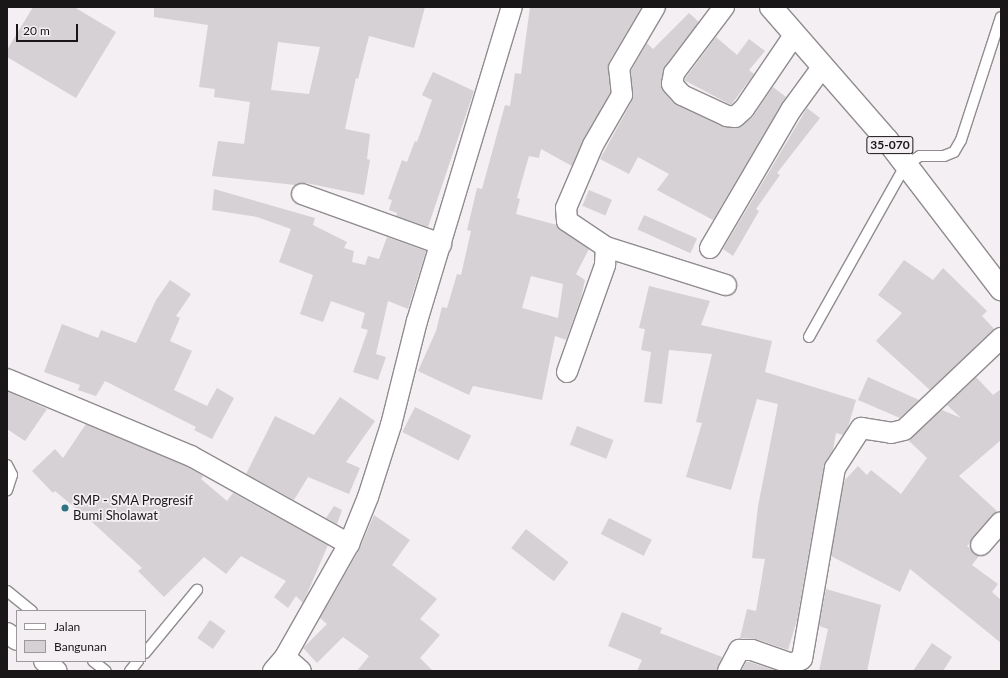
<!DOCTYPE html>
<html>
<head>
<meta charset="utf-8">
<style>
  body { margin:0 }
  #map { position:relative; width:1008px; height:678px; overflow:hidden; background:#f3eff2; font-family:Lato,sans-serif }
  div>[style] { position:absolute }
  .building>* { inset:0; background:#d6d1d4; transform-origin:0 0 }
  .roads { filter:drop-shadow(1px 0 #908c8f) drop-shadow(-1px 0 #908c8f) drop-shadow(0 1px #908c8f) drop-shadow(0 -1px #908c8f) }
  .lane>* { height:10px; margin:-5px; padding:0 5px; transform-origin:5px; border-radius:5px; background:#fff }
  .street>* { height:20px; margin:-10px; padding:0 10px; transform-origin:10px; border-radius:10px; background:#fff }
  .primary>* { height:22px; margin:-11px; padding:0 11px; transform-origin:11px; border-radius:11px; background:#fff }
  .dots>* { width:11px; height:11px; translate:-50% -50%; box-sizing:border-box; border:2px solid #f3eff2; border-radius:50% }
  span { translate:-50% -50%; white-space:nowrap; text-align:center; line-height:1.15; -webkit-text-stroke:3.5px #f3eff2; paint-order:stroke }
  .shield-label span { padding:1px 3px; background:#f3eff2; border:1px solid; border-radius:3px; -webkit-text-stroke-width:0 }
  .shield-label { font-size:12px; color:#191718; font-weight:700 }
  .poi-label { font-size:13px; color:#191718 }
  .left { translate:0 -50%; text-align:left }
  .frame { position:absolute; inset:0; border:8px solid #191718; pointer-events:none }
  .legend { position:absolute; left:16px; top:610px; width:130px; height:52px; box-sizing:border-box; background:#f3eff2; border:1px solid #9c999b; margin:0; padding:5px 7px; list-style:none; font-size:12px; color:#191718 }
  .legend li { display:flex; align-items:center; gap:8px; height:20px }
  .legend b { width:20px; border:1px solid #9c999b }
  .scale { position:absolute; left:16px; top:24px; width:62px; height:18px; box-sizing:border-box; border:2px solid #191718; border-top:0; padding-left:5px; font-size:12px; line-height:14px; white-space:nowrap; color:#191718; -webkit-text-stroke:3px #f3eff2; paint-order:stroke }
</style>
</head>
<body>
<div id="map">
  <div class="building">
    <i style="clip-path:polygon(33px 7px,74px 7px,116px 32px,76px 98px,7px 57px,7px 50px)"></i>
    <i style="clip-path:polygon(evenodd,154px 7px,425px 7px,414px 48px,369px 36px,358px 79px,356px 78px,345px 129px,370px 134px,367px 159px,370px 160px,364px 195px,306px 183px,295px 185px,212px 176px,218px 141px,244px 144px,250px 102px,214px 97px,215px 89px,199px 87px,208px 25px,154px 17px,154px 7px,278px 42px,320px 47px,309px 94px,271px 90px,278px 42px)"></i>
    <i style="clip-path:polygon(evenodd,530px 7px,642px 7px,609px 62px,610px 93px,572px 166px,541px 149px,539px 158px,529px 156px,517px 198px,520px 199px,516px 214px,557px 225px,589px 249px,576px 274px,585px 280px,581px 298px,566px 340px,555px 336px,542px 400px,473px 386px,469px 395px,418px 371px,436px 331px,442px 307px,447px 308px,457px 274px,461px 275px,471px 231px,467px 230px,477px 188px,482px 189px,505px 105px,510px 106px,515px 73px,521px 74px,530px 7px,531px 276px,563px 284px,558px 318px,522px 308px,531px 276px)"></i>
    <i style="clip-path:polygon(689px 13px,699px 22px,665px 66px,661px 82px,663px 91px,674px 103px,722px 126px,734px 128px,752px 118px,773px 87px,786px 97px,713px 220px,657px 190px,669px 174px,638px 157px,629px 174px,600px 159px,632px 101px,631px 71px,647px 43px,653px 49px)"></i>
    <i style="clip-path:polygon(716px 37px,737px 55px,749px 39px,765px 51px,749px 70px,754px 74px,731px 105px,684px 80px)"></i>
    <i style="clip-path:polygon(433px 72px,474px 91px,428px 227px,396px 216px,397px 213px,389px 210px,392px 200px,388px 199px,402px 160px,407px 162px,415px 141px,417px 142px,432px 100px,422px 95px)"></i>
    <i style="clip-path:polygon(807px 108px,820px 118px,777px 173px,780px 175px,756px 209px,759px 211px,733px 256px,723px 249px)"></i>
    <i style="clip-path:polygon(214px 189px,315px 218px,313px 225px,347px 242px,344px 248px,354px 251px,352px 262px,365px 265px,368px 256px,379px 259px,387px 237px,426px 251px,408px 309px,388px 301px,376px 354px,386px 357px,378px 380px,353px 372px,368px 330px,361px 328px,365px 313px,331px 301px,323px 322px,300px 314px,313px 275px,279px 262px,291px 229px,257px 217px,212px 210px)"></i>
    <i style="left:589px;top:190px;width:25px;height:17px;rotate:23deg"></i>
    <i style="left:644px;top:215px;width:58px;height:16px;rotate:24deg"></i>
    <i style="clip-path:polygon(904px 260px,933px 280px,943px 268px,987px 311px,982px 316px,994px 329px,930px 390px,876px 341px,902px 313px,878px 295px)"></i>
    <i style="clip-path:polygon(170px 280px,191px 294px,176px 316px,180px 318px,170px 341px,192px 351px,174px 390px,207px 406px,217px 388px,234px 398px,212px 439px,194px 430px,196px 427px,105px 381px,96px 396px,78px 390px,80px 385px,44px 372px,62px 324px,98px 338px,101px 330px,136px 343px,156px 300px)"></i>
    <i style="clip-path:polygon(649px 286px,710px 301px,701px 325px,772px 341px,765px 372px,856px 400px,848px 427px,843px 435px,836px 433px,833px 450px,824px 466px,797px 620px,788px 650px,756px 639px,740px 638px,747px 609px,756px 611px,765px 559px,752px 558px,758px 506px,778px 404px,757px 399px,731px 490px,686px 477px,702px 423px,696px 422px,712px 354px,669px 350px,662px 404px,644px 402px,651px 352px,641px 350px,645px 329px,639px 328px)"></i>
    <i style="clip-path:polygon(868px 377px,919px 400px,900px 418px,858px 400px)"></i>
    <i style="clip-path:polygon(976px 377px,993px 395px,1001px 389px,1001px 440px,959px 476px,997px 511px,967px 546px,979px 556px,972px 565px,998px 584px,992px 592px,1001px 600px,1001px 643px,910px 569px,900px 592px,831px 556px,844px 481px,858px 466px,867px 475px,871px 470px,901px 494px,927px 458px,908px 440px,942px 410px,961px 418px,947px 405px)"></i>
    <i style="clip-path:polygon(7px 391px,47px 409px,25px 441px,7px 429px)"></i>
    <i style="clip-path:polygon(340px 397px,375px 421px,346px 462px,360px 468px,349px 494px,308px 477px,294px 500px,246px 474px,275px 416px,314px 435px)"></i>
    <i style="left:415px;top:407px;width:63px;height:28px;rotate:27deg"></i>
    <i style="clip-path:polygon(86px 424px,186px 466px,203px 476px,201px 479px,227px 501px,233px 493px,328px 545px,303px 603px,296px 596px,288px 608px,274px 597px,286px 581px,241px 556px,226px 574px,204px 557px,164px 597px,138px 571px,142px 568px,92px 522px,55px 491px,53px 493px,32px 471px,55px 449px,63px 458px)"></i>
    <i style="left:577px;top:426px;width:39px;height:20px;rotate:21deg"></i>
    <i style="clip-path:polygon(334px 506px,342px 510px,337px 524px,326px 518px)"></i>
    <i style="clip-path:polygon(374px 515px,410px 540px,392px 565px,437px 599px,420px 619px,440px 635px,420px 658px,433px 671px,357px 671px,369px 656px,343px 637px,317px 663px,303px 648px,327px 624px,320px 618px,359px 550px)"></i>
    <i style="left:609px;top:518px;width:48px;height:18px;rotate:27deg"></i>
    <i style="left:526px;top:529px;width:54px;height:24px;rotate:38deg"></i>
    <i style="clip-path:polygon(826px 589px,881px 605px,867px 671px,819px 671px,828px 629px,819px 626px)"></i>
    <i style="clip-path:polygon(622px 612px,662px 628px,660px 633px,722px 657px,717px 671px,637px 671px,642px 660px,608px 646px)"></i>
    <i style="left:210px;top:620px;width:19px;height:22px;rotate:35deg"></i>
    <i style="clip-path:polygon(932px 643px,952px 657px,943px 671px,913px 671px)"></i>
    <i style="clip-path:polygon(746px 662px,750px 662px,777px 671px,741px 671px)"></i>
  </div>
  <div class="roads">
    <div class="lane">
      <i style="left:809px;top:337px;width:196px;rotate:-60.7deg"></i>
      <i style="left:905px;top:166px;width:18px;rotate:-34deg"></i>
      <i style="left:920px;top:156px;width:24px"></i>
      <i style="left:944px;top:156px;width:11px;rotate:-22deg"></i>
      <i style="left:954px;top:152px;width:14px;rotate:-60deg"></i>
      <i style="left:961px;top:140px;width:129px;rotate:-72deg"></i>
      <i style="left:7px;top:465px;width:11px;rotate:63deg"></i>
      <i style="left:12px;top:475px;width:16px;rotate:108deg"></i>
      <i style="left:7px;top:591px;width:32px;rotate:39deg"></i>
      <i style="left:145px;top:653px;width:82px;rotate:-50.5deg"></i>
      <i style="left:93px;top:661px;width:16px;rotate:38deg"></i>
      <i style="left:130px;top:671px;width:13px;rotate:-51deg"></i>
    </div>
    <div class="street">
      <i style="left:724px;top:7px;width:83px;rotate:127.1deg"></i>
      <i style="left:674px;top:73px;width:11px;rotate:100deg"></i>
      <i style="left:672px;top:84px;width:15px;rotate:48deg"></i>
      <i style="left:682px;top:95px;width:50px;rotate:25deg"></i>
      <i style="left:727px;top:116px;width:8px;rotate:7deg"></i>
      <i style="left:735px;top:117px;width:12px;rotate:-42deg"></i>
      <i style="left:744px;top:109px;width:91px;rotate:-55.8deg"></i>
      <i style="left:302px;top:194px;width:148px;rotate:19.8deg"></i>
      <i style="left:606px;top:247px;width:126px;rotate:17.6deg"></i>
      <i style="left:710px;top:248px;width:160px;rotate:-59.6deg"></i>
      <i style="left:791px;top:110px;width:54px;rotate:-54deg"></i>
      <i style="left:567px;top:372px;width:114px;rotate:-70.4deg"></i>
      <i style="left:605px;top:265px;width:18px;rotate:-87deg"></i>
      <i style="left:606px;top:247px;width:47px;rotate:-146.3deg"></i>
      <i style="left:567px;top:221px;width:13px;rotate:-94deg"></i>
      <i style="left:566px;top:208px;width:69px;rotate:-66.8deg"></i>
      <i style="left:593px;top:145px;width:58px;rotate:-59.9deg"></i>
      <i style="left:622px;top:95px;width:27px;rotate:-96deg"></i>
      <i style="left:619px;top:68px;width:71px;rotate:-59.5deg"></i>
      <i style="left:7px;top:379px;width:199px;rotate:22.7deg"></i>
      <i style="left:191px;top:456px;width:181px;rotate:29.1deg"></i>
      <i style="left:981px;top:545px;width:30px;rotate:-49deg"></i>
      <i style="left:7px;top:633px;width:12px;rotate:35deg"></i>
      <i style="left:285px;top:657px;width:21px;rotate:41deg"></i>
      <i style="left:44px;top:661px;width:16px;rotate:38deg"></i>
      <i style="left:273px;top:671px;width:18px;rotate:-49deg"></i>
      <i style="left:285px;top:657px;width:130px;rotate:-60.5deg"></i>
      <i style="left:349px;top:544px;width:51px;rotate:-68deg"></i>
      <i style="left:368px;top:497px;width:76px;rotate:-72.3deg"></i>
      <i style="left:391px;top:425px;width:107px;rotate:-76deg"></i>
      <i style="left:417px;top:321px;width:328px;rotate:-73.2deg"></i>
      <i style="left:728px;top:671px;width:24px;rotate:-62deg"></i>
      <i style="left:739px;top:650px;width:13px"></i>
      <i style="left:752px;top:650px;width:42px;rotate:19.3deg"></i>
      <i style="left:792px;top:664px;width:11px;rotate:-27deg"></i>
      <i style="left:802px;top:659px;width:194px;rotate:-80.2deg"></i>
      <i style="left:835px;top:468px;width:48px;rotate:-57deg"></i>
      <i style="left:861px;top:428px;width:30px;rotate:9deg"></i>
      <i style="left:891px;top:433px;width:13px;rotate:-13deg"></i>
      <i style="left:904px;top:430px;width:134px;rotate:-43.5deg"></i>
    </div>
    <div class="primary">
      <i style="left:771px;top:7px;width:176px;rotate:48.9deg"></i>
      <i style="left:887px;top:140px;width:188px;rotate:52.6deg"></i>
    </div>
  </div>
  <div class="dots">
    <i style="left:65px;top:508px;background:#2f7483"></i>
  </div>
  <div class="shield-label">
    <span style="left:890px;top:145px">35-070</span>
  </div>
  <div class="poi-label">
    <span class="left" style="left:73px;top:508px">SMP - SMA Progresif<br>Bumi Sholawat</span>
  </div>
  <div class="frame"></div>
  <ul class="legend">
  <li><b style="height:5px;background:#fff"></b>Jalan</li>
  <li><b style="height:11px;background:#d6d1d4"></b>Bangunan</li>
  </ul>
  <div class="scale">20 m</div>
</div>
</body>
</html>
